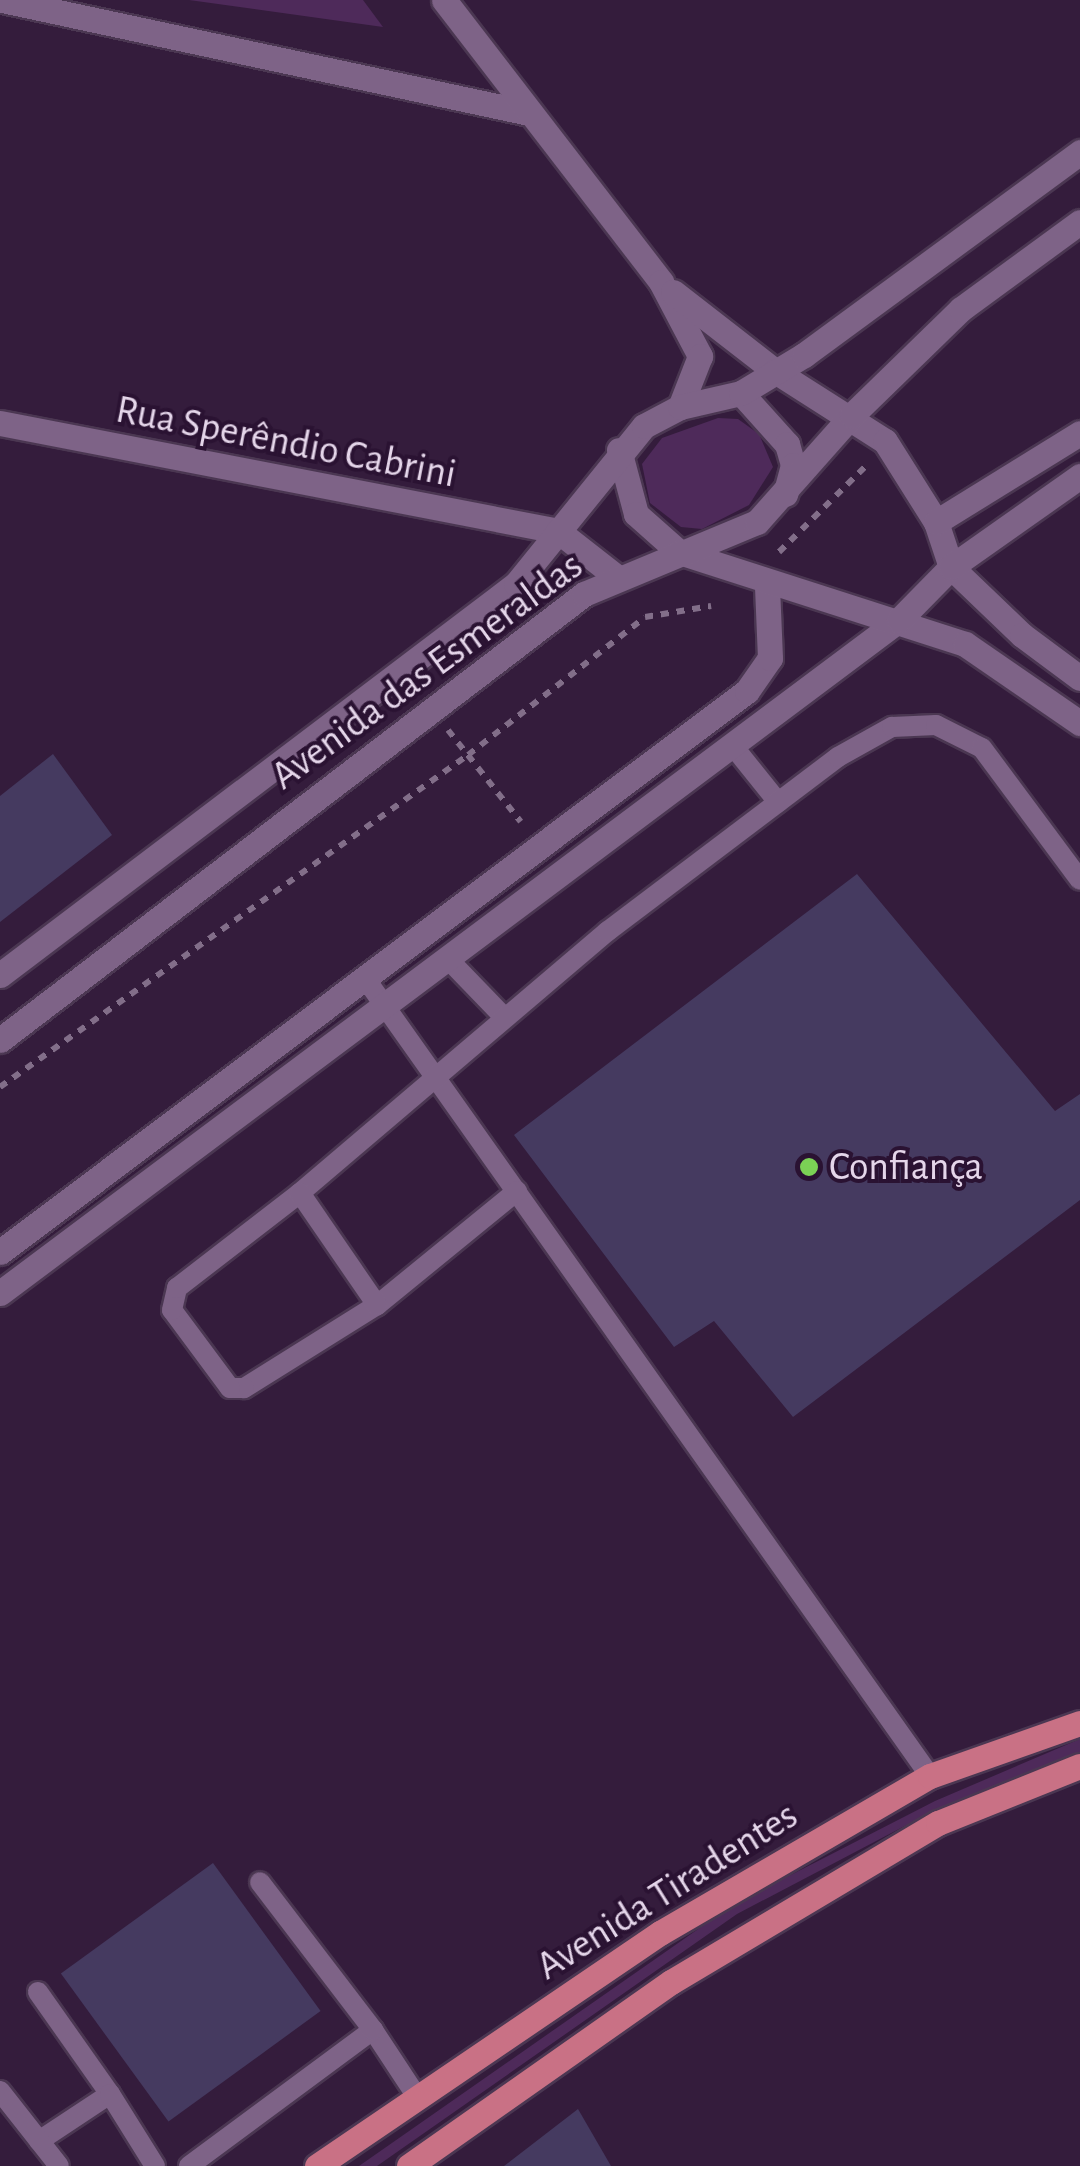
<!DOCTYPE html>
<html>
<head>
<meta charset="utf-8">
<style>
  body { margin:0 }
  #map { position:relative; width:1080px; height:2166px; overflow:hidden; background:#341c3c; font-family:"Alegreya Sans",sans-serif }
  div>[style] { position:absolute }
  .green>* { inset:0; background:#4e2a5a }
  .building>* { inset:0; background:#453a60; transform-origin:0 0 }
  .path>* { height:6px; margin-top:-3px; transform-origin:0; background:repeating-linear-gradient(90deg,#826e89 0 8px,transparent 0 16px) }
  .roads { filter:drop-shadow(2px 0 #4b3752) drop-shadow(-2px 0 #4b3752) drop-shadow(0 2px #4b3752) drop-shadow(0 -2px #4b3752) }
  .lane>* { height:20px; margin:-10px; padding:0 10px; transform-origin:10px; border-radius:10px; background:#7e6387 }
  .street>* { height:25px; margin:-12.5px; padding:0 12.5px; transform-origin:12.5px; border-radius:12.5px; background:#7e6387 }
  .secondary>* { height:25px; margin:-12.5px; padding:0 12.5px; transform-origin:12.5px; border-radius:12.5px; background:#7e6387 }
  .primary>* { height:25px; margin:-12.5px; padding:0 12.5px; transform-origin:12.5px; border-radius:12.5px; background:#c97185 }
  .dots>* { width:28px; height:28px; translate:-50% -50%; box-sizing:border-box; border:5px solid #2a1232; border-radius:50% }
  span { translate:-50% -50%; white-space:nowrap; text-align:center; line-height:1.15; -webkit-text-stroke:8px #2a1232; paint-order:stroke }
  .street-label { font-size:40px; color:#e5d6ea }
  .poi-label { font-size:40px; color:#e5d6ea }
  .left { translate:0 -50%; text-align:left }
</style>
</head>
<body>
<div id="map">
  <div class="green">
    <i style="clip-path:polygon(189px 0,363px 0,383px 27px)"></i>
    <i style="clip-path:polygon(718px 418px,738px 419px,759px 434px,773px 467px,749px 505px,702px 529px,681px 527px,650px 503px,642px 464px,662px 438px)"></i>
    <i style="clip-path:polygon(1080px 1739px,1080px 1752px,937px 1809px,737px 1914px,377px 2166px,359px 2166px,734px 1904px,935px 1801px)"></i>
  </div>
  <div class="building">
    <i style="clip-path:polygon(53px 754px,112px 835px,0 922px,0 796px)"></i>
    <i style="clip-path:polygon(857px 874px,1055px 1111px,1080px 1094px,1080px 1200px,793px 1417px,714px 1321px,674px 1347px,514px 1135px)"></i>
    <i style="left:213px;top:1863px;width:183px;height:188px;rotate:54deg"></i>
    <i style="clip-path:polygon(578px 2109px,611px 2166px,504px 2166px)"></i>
  </div>
  <div class="path">
    <i style="left:779px;top:552px;width:122px;rotate:-44.7deg"></i>
    <i style="left:448px;top:730px;width:117px;rotate:51.6deg"></i>
    <i style="left:0;top:1087px;width:574px;rotate:-35.35deg"></i>
    <i style="left:468px;top:755px;width:224px;rotate:-37.9deg"></i>
    <i style="left:645px;top:617px;width:67px;rotate:-9.5deg"></i>
  </div>
  <div class="roads">
    <div class="lane">
      <i style="left:733px;top:746px;width:72px;rotate:51.2deg"></i>
      <i style="left:447px;top:958px;width:83px;rotate:46deg"></i>
      <i style="left:365px;top:978px;width:978px;rotate:54.7deg"></i>
      <i style="left:517px;top:1191px;width:181px;rotate:140.8deg"></i>
      <i style="left:377px;top:1305px;width:157px;rotate:148deg"></i>
      <i style="left:244px;top:1388px;width:14px;rotate:180deg"></i>
      <i style="left:230px;top:1388px;width:97px;rotate:-126.6deg"></i>
      <i style="left:172px;top:1310px;width:23px;rotate:-77deg"></i>
      <i style="left:177px;top:1288px;width:155px;rotate:-37.7deg"></i>
      <i style="left:300px;top:1193px;width:404px;rotate:-40.4deg"></i>
      <i style="left:608px;top:931px;width:288px;rotate:-37.1deg"></i>
      <i style="left:838px;top:757px;width:62px;rotate:-29.1deg"></i>
      <i style="left:892px;top:727px;width:44px;rotate:-2.6deg"></i>
      <i style="left:936px;top:725px;width:51px;rotate:26.6deg"></i>
      <i style="left:982px;top:748px;width:164px;rotate:53.4deg"></i>
      <i style="left:300px;top:1193px;width:136px;rotate:55.5deg"></i>
      <i style="left:38px;top:1992px;width:125px;rotate:54.8deg"></i>
      <i style="left:110px;top:2094px;width:85px;rotate:146.5deg"></i>
      <i style="left:373px;top:2030px;width:80px;rotate:56.7deg"></i>
      <i style="left:0;top:2091px;width:95px;rotate:51.8deg"></i>
      <i style="left:110px;top:2094px;width:85px;rotate:58deg"></i>
      <i style="left:189px;top:2166px;width:229px;rotate:-36.5deg"></i>
      <i style="left:373px;top:2030px;width:186px;rotate:-127.4deg"></i>
    </div>
    <div class="street">
      <i style="left:2px;top:0;width:539px;rotate:12.1deg"></i>
      <i style="left:444px;top:0;width:356px;rotate:52.4deg"></i>
      <i style="left:661px;top:282px;width:84px;rotate:62.2deg"></i>
      <i style="left:700px;top:356px;width:55px;rotate:111.4deg"></i>
      <i style="left:673px;top:292px;width:129px;rotate:37.8deg"></i>
      <i style="left:0;top:423px;width:568px;rotate:10.95deg"></i>
      <i style="left:0;top:1252px;width:934px;rotate:-36.91deg"></i>
      <i style="left:747px;top:691px;width:40px;rotate:-55.1deg"></i>
      <i style="left:770px;top:658px;width:73px;rotate:-92.4deg"></i>
      <i style="left:0;top:1293px;width:1123px;rotate:-36.82deg"></i>
    </div>
    <div class="secondary">
      <i style="left:775px;top:371px;width:130px;rotate:32.5deg"></i>
      <i style="left:885px;top:441px;width:96px;rotate:57.8deg"></i>
      <i style="left:936px;top:522px;width:47px;rotate:71.6deg"></i>
      <i style="left:951px;top:567px;width:98px;rotate:43.8deg"></i>
      <i style="left:1022px;top:635px;width:72px;rotate:36.6deg"></i>
      <i style="left:741px;top:393px;width:69px;rotate:48deg"></i>
      <i style="left:787px;top:444px;width:22px;rotate:74deg"></i>
      <i style="left:793px;top:465px;width:30px;rotate:105deg"></i>
      <i style="left:619px;top:450px;width:66px;rotate:75.1deg"></i>
      <i style="left:636px;top:514px;width:57px;rotate:41.5deg"></i>
      <i style="left:679px;top:552px;width:300px;rotate:17.8deg"></i>
      <i style="left:965px;top:644px;width:140px;rotate:34.5deg"></i>
      <i style="left:936px;top:522px;width:169px;rotate:-31.7deg"></i>
      <i style="left:558px;top:531px;width:76px;rotate:38.1deg"></i>
      <i style="left:899px;top:620px;width:74px;rotate:-45.5deg"></i>
      <i style="left:951px;top:567px;width:158px;rotate:-35.2deg"></i>
      <i style="left:0;top:975px;width:647px;rotate:-37.15deg"></i>
      <i style="left:516px;top:584px;width:203px;rotate:-51deg"></i>
      <i style="left:644px;top:426px;width:41px;rotate:-27.8deg"></i>
      <i style="left:680px;top:407px;width:63px;rotate:-12.9deg"></i>
      <i style="left:741px;top:393px;width:74px;rotate:-31.1deg"></i>
      <i style="left:804px;top:355px;width:343px;rotate:-36.3deg"></i>
      <i style="left:0;top:1040px;width:735px;rotate:-37.37deg"></i>
      <i style="left:584px;top:594px;width:187px;rotate:-22.6deg"></i>
      <i style="left:757px;top:522px;width:143px;rotate:-48.4deg"></i>
      <i style="left:852px;top:415px;width:152px;rotate:-44.2deg"></i>
      <i style="left:961px;top:309px;width:147px;rotate:-36.2deg"></i>
    </div>
    <div class="primary">
      <i style="left:317px;top:2166px;width:415px;rotate:-34.2deg"></i>
      <i style="left:660px;top:1933px;width:312px;rotate:-30.2deg"></i>
      <i style="left:930px;top:1776px;width:159px;rotate:-19.5deg"></i>
      <i style="left:409px;top:2166px;width:320px;rotate:-35.1deg"></i>
      <i style="left:671px;top:1982px;width:311px;rotate:-30.8deg"></i>
      <i style="left:938px;top:1823px;width:153px;rotate:-21.9deg"></i>
    </div>
  </div>
  <div class="dots">
    <i style="left:809px;top:1167px;background:#7bd155"></i>
  </div>
  <div class="street-label">
    <span style="left:286px;top:442px;rotate:11deg">Rua Sperêndio Cabrini</span>
    <span style="left:427px;top:671px;rotate:-36deg">Avenida das Esmeraldas</span>
    <span style="left:667px;top:1891px;rotate:-32deg">Avenida Tiradentes</span>
  </div>
  <div class="poi-label">
    <span class="left" style="left:829px;top:1167px">Confiança</span>
  </div>
</div>
</body>
</html>
